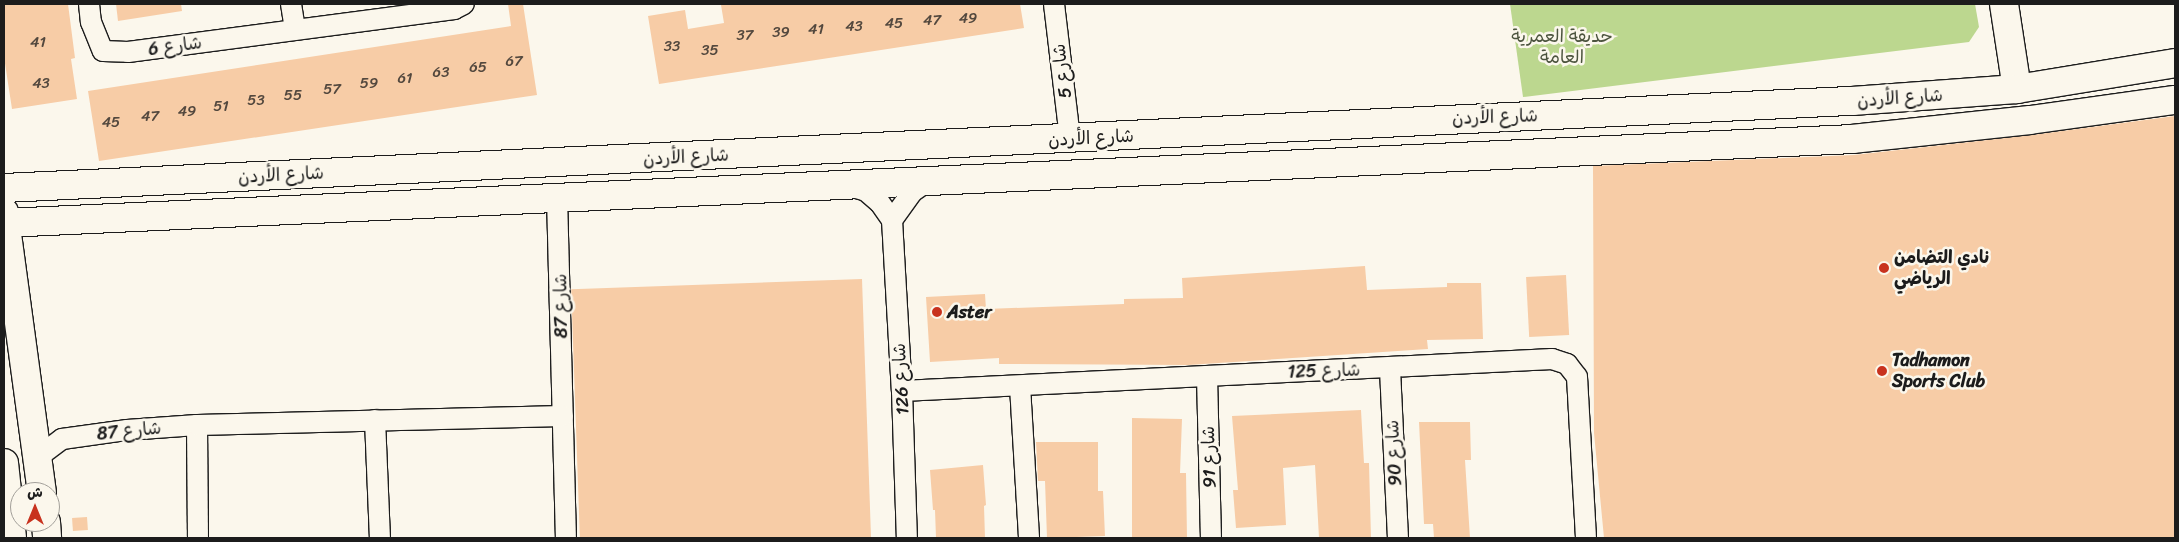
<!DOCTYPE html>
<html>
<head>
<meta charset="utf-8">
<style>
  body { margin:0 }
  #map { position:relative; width:2179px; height:542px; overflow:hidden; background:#fbf7ec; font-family:Sriracha,"Playpen Sans Arabic",sans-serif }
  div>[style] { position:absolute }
  .green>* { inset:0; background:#bcd78f }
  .building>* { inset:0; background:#f7cca6; transform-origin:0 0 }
  .roads { filter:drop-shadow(1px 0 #1c1c1c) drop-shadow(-1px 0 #1c1c1c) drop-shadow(0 1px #1c1c1c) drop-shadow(0 -1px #1c1c1c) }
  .street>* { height:20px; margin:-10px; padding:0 10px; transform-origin:10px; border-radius:10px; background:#fbf7ec }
  .secondary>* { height:28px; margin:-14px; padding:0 14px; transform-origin:14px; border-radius:14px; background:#fbf7ec }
  .dots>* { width:14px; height:14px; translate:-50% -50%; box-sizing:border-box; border:2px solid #fbf7ec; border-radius:50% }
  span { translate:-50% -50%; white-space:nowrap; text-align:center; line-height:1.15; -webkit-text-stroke:5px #fbf7ec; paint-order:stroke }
  .number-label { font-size:15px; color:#53483e }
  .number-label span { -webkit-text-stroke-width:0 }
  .park-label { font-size:18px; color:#4c543e }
  .street-label { font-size:18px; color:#1c1c1c }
  .poi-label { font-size:18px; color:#1c1c1c; font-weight:700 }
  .left { translate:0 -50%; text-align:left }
  .frame { position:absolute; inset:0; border:5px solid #1c1c1c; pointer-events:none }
  .north { position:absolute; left:10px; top:482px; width:50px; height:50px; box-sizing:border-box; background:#fbf7ec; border:1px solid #a29f99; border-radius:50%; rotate:0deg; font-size:14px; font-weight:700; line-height:20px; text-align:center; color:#1c1c1c }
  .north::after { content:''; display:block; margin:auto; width:18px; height:22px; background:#c8321e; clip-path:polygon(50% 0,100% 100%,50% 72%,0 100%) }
</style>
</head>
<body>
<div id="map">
  <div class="green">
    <i style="clip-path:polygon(1510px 4px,1975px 4px,1979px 27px,1969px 42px,1523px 97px)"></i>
  </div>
  <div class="building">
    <i style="clip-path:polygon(4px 4px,68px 4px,75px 58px,71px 59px,77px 99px,12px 109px,4px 57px)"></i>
    <i style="clip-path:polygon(116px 4px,181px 4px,182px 11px,118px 21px)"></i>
    <i style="clip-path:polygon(508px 4px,523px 4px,537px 95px,99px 161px,88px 91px,511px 26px)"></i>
    <i style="clip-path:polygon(728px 4px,1020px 4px,1024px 28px,659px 84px,648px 16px,685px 10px,688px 29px,724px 23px,721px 5px)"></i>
    <i style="clip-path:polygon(2175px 116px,2175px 538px,1604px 538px,1594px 433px,1593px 166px,1854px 155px,2032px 135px)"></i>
    <i style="clip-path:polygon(1365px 266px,1367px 290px,1447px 287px,1447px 283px,1481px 283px,1483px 339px,1427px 340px,1428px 349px,1188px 365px,999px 364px,999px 358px,930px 362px,926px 297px,985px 294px,986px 309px,1124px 304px,1124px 299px,1183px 298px,1182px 278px)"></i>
    <i style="left:1566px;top:275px;width:60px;height:40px;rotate:87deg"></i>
    <i style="left:862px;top:279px;width:259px;height:291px;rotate:88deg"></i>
    <i style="clip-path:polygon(1361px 410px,1364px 463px,1369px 463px,1371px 538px,1319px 538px,1315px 465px,1283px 468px,1286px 525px,1236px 528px,1233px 490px,1238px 490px,1232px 416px)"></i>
    <i style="clip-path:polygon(1132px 418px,1182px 419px,1180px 473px,1186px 473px,1187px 538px,1132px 538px)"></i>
    <i style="clip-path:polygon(1419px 422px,1470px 422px,1471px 460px,1465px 460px,1470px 538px,1434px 538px,1433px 524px,1424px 524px)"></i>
    <i style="clip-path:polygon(1036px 442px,1098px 442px,1098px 491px,1103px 491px,1105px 536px,1047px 538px,1045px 481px,1038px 481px)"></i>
    <i style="clip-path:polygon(983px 465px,986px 505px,984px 506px,985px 538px,936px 538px,935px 510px,933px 510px,930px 470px)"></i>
    <i style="left:87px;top:517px;width:13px;height:15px;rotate:86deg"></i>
  </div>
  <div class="roads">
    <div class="street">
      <i style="left:89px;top:4px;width:18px;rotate:84deg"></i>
      <i style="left:91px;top:22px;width:31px;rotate:68deg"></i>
      <i style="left:103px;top:51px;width:25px;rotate:2deg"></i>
      <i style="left:128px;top:52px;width:329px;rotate:-7.5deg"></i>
      <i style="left:454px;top:9px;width:11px;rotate:-27deg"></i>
      <i style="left:291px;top:4px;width:26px;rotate:81deg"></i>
      <i style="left:1054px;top:4px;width:136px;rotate:83.2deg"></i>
      <i style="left:849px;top:186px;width:18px;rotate:16deg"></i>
      <i style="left:866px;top:191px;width:18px;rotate:41deg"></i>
      <i style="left:880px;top:203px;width:21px;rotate:55deg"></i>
      <i style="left:892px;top:220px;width:171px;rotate:86.7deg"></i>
      <i style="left:902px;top:391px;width:147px;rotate:88.1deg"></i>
      <i style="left:557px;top:197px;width:341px;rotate:88.5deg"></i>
      <i style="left:892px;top:220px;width:34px;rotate:-54deg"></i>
      <i style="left:912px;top:192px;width:21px;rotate:-35deg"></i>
      <i style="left:1390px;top:369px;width:169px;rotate:87.3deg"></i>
      <i style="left:1207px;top:376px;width:162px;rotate:88.6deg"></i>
      <i style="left:1020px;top:386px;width:152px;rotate:86.6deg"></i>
      <i style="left:902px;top:391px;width:651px;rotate:-2.82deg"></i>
      <i style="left:1552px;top:359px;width:16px;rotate:18deg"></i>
      <i style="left:1567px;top:364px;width:16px;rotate:52deg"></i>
      <i style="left:1577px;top:377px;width:161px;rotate:86.8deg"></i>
      <i style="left:375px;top:420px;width:118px;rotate:87.6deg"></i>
      <i style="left:197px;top:425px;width:113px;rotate:89.5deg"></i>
      <i style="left:38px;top:457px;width:30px;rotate:-37deg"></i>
      <i style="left:62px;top:439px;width:66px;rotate:-7.9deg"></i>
      <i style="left:127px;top:430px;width:70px;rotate:-4.1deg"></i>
      <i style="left:197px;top:425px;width:366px;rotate:-1.4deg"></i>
    </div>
    <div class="secondary">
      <i style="left:2004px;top:4px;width:86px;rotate:81.3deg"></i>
      <i style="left:4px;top:188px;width:1850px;rotate:-2.7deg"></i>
      <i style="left:1852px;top:101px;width:165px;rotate:-4.2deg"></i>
      <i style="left:2017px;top:89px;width:160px;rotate:-9.3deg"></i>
      <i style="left:4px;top:212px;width:283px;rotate:82.3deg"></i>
      <i style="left:4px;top:223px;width:1850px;rotate:-2.6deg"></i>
      <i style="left:1852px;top:139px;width:179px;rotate:-6.1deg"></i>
      <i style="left:2030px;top:120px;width:146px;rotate:-7.9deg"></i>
      <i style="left:4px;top:463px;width:75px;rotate:83.9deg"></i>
      <i style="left:46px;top:522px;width:16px;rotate:86deg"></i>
    </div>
  </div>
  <div class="dots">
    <i style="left:1884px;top:268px;background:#c8321e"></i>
    <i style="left:937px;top:312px;background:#c8321e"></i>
    <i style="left:1882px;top:371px;background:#c8321e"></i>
  </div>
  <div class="number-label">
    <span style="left:968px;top:19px">49</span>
    <span style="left:932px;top:21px">47</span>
    <span style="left:894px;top:24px">45</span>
    <span style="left:854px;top:27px">43</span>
    <span style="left:816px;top:30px">41</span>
    <span style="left:781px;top:33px">39</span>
    <span style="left:745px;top:36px">37</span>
    <span style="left:38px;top:43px">41</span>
    <span style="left:672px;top:47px">33</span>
    <span style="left:710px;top:51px">35</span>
    <span style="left:514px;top:62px">67</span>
    <span style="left:478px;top:68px">65</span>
    <span style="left:441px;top:73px">63</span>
    <span style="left:405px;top:79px">61</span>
    <span style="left:41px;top:84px">43</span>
    <span style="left:369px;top:84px">59</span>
    <span style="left:332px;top:90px">57</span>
    <span style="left:293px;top:96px">55</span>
    <span style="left:256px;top:101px">53</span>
    <span style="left:221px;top:107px">51</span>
    <span style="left:187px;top:112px">49</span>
    <span style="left:150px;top:117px">47</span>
    <span style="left:111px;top:123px">45</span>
  </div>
  <div class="park-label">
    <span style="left:1562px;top:47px">حديقة العمرية<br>العامة</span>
  </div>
  <div class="street-label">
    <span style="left:175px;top:46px;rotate:-8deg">شارع 6</span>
    <span style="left:1062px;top:71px;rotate:-97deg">شارع 5</span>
    <span style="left:1900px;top:98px;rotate:-4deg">شارع الأردن</span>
    <span style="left:1495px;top:117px;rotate:-2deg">شارع الأردن</span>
    <span style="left:1091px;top:138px;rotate:-3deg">شارع الأردن</span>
    <span style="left:686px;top:157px;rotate:-3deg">شارع الأردن</span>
    <span style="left:281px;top:175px;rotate:-3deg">شارع الأردن</span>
    <span style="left:561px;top:306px;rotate:-91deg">شارع 87</span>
    <span style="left:1324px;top:371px;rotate:-2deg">شارع 125</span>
    <span style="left:901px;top:379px;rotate:-93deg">شارع 126</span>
    <span style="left:129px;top:431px;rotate:-6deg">شارع 87</span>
    <span style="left:1394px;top:453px;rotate:-93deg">شارع 90</span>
    <span style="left:1209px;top:457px;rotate:-91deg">شارع 91</span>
  </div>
  <div class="poi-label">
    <span class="left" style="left:1894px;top:268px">نادي التضامن<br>الرياضي</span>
    <span class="left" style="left:947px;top:312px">Aster</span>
    <span class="left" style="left:1892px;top:371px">Tadhamon<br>Sports Club</span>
  </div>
  <div class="frame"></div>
  <div class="north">ش</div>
</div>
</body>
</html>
